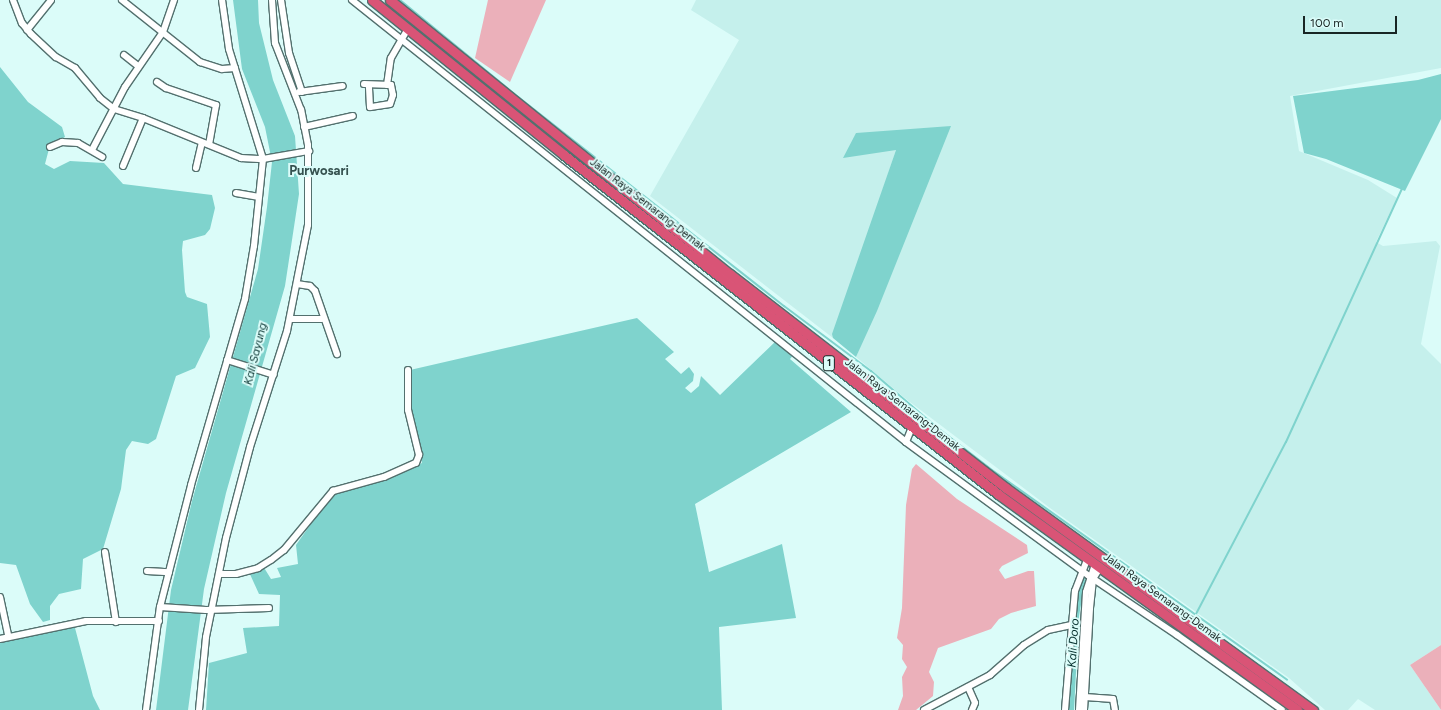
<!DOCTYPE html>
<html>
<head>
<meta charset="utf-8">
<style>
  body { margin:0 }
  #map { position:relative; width:1441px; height:710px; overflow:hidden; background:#dbfcf9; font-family:Figtree,sans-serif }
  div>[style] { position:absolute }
  .built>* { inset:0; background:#c5f0ec }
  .green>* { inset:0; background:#ebb0ba }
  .water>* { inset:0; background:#7fd3cd }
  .stream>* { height:2px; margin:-1px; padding:0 1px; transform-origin:1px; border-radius:1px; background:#7fd3cd }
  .roads { filter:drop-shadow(1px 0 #53706e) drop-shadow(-1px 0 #53706e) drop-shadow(0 1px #53706e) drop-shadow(0 -1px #53706e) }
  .minor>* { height:6px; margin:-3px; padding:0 3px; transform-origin:3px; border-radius:3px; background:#fff }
  .highway>* { height:9px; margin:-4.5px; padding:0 4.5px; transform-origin:4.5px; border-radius:4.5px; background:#d95476 }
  span { translate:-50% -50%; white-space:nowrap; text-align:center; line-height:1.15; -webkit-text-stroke:4px #dbfcf9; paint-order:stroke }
  .shield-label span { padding:1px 3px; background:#dbfcf9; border:1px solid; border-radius:3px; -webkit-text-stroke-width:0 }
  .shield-label { font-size:10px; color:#192624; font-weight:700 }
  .street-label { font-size:11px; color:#192624 }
  .water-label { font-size:12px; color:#083330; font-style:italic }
  .quarter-label { font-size:13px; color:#365250; font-weight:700 }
  .scale { position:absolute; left:1303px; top:16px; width:94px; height:18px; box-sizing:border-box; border:2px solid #192624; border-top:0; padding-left:5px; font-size:12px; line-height:14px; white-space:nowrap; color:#192624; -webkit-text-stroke:3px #dbfcf9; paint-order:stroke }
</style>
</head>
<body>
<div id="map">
  <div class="built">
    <i style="clip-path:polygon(696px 0,1441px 0,1441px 68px,1290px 96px,1299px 151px,1368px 180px,1397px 198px,1376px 242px,1383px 246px,1436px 241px,1440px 246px,1421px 344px,1441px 364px,1441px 645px,1410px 665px,1441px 710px,1375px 710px,1358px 699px,1348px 710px,1325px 710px,1289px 678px,1050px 508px,906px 399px,856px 357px,950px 126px,896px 150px,833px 338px,650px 196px,739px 40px,691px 10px)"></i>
  </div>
  <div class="green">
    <i style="clip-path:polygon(488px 0,546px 0,510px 82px,475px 58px)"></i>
    <i style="clip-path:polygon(916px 464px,957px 499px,1027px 545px,1028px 553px,1002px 566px,999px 570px,1005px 579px,1028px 571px,1034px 571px,1036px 606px,1011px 613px,999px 619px,991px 629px,938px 648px,929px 672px,934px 682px,933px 696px,916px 710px,898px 710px,903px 696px,902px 677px,907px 667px,902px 659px,903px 645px,897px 638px,902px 608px,906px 505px,912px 469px)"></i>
    <i style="clip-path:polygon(1441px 645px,1441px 710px,1410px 665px)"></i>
  </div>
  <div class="water">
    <i style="clip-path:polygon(233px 0,258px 0,259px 23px,273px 80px,295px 136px,299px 194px,285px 286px,226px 493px,204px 589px,188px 710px,156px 710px,171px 590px,192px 501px,258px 269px,267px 207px,272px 162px,265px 127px,242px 69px)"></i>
    <i style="clip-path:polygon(0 67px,28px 102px,62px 127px,65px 137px,50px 145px,45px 164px,54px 169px,70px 161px,104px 163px,123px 184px,212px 195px,215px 208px,210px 229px,205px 235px,183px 241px,182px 250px,185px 292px,187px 297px,207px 304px,210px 337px,195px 368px,176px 376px,156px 439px,148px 444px,132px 441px,126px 450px,121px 489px,103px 549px,83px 559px,81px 589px,59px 594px,50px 606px,50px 620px,43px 622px,30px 604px,16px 565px,0 563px)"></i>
    <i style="clip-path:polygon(1441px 74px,1441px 119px,1405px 191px,1326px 159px,1304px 153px,1293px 96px,1418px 80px)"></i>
    <i style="clip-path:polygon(951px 126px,877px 311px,856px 357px,833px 338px,832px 334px,896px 150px,843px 158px,856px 133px)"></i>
    <i style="clip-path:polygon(637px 318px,674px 352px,665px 359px,681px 374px,689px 367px,694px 374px,693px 381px,685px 388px,691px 393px,699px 386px,701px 376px,720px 395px,777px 340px,794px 354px,790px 359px,851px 412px,695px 504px,709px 572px,782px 544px,796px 618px,719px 627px,722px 710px,206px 710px,209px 663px,247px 653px,243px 628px,279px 626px,280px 595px,259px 594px,249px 572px,263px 566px,271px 579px,281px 577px,277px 568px,298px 564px,296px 545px,332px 494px,386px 478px,422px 463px,409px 403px,410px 370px)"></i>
    <i style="clip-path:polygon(1083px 575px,1086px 577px,1079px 616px,1074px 710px,1067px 710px,1075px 597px)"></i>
    <i style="clip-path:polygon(69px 626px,75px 628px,93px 696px,100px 710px,0 710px,0 643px,24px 634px)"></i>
  </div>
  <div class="stream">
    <i style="left:400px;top:0;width:151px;rotate:39.4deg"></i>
    <i style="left:517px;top:96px;width:340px;rotate:38.2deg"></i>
    <i style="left:784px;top:306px;width:109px;rotate:36.8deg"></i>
    <i style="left:871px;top:371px;width:83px;rotate:40.6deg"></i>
    <i style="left:934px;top:425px;width:73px;rotate:37.8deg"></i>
    <i style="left:992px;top:470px;width:362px;rotate:35.4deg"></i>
    <i style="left:1196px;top:614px;width:194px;rotate:-62.4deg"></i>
    <i style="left:1286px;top:442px;width:281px;rotate:-65.4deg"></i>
  </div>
  <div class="roads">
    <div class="minor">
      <i style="left:13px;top:0;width:25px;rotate:69deg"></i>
      <i style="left:22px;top:23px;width:14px;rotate:51deg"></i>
      <i style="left:31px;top:34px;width:34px;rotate:43deg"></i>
      <i style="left:56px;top:57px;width:22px;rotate:30deg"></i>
      <i style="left:75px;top:68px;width:39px;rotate:50deg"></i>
      <i style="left:100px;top:98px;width:18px;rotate:38deg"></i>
      <i style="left:114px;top:109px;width:30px;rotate:17deg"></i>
      <i style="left:143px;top:118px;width:106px;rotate:22.2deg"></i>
      <i style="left:241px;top:158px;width:22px;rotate:3deg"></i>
      <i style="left:263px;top:159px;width:47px;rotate:-9.9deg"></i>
      <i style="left:122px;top:0;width:100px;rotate:38.5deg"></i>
      <i style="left:200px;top:62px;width:23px;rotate:18deg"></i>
      <i style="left:222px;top:69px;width:13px;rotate:-4deg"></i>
      <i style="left:281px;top:0;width:54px;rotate:81.4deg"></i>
      <i style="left:289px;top:53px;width:41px;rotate:71.6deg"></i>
      <i style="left:352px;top:0;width:709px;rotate:38.58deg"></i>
      <i style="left:906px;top:442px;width:227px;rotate:36.2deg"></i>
      <i style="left:1089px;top:576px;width:106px;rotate:33.8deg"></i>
      <i style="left:1177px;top:635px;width:129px;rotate:35.5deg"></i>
      <i style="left:27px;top:30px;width:38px;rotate:-51deg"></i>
      <i style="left:124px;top:55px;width:18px;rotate:38deg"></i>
      <i style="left:157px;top:82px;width:11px;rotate:34deg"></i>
      <i style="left:166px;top:88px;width:53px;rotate:18.8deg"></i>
      <i style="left:216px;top:105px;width:40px;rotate:100deg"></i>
      <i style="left:364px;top:84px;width:27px;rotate:2deg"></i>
      <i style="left:391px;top:85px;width:10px;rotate:79deg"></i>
      <i style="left:393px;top:95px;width:9px;rotate:108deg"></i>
      <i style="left:390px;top:104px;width:20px;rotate:171deg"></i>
      <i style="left:370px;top:107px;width:22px;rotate:-93deg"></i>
      <i style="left:387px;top:85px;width:27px;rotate:-82deg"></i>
      <i style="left:391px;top:58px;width:34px;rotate:-60deg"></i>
      <i style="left:299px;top:92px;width:44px;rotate:-7.8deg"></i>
      <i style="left:304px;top:127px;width:50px;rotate:-12.7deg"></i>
      <i style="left:50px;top:147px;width:13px;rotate:-23deg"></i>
      <i style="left:62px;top:142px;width:16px;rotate:4deg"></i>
      <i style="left:78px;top:143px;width:28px;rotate:30deg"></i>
      <i style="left:92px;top:150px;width:71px;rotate:-62.4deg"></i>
      <i style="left:125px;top:87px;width:67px;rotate:-55.4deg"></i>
      <i style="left:163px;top:32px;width:34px;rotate:-71deg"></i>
      <i style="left:123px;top:166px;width:52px;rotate:-67.4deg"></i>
      <i style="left:196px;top:168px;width:26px;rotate:-77deg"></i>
      <i style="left:236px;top:193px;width:22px;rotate:10deg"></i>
      <i style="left:297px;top:284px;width:13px;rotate:9deg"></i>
      <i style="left:310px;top:286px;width:7px;rotate:45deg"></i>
      <i style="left:315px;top:291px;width:67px;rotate:70.8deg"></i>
      <i style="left:290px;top:319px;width:32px"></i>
      <i style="left:227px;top:360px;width:49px;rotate:17.7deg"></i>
      <i style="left:906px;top:442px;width:16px;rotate:-68deg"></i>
      <i style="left:105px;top:552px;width:71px;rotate:81.1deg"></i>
      <i style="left:147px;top:571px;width:22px;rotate:3deg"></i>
      <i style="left:219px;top:574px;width:17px"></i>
      <i style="left:236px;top:574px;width:23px;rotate:-15deg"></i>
      <i style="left:258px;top:568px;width:15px;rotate:-32deg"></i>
      <i style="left:271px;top:560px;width:16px;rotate:-38deg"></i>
      <i style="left:284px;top:550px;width:77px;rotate:-50.3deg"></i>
      <i style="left:333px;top:491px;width:53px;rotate:-15.4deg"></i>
      <i style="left:384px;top:477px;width:35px;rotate:-24deg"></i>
      <i style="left:416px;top:463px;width:9px;rotate:-69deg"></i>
      <i style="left:419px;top:455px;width:46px;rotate:-103.7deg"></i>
      <i style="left:408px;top:410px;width:40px;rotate:-90deg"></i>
      <i style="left:0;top:597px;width:39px;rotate:78deg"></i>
      <i style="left:160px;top:607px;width:46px;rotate:3.7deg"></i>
      <i style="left:206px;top:610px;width:63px;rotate:-1.8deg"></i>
      <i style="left:0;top:639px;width:88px;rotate:-11.8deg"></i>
      <i style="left:86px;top:621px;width:73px"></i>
      <i style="left:968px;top:687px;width:17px;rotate:66deg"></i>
      <i style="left:975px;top:703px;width:8px;rotate:113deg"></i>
      <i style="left:1085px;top:697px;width:28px;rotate:4deg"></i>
      <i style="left:1113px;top:699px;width:11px;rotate:80deg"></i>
      <i style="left:146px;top:710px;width:104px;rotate:-82.3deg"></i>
      <i style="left:160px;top:607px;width:126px;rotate:-75.7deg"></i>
      <i style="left:191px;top:485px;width:194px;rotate:-73.8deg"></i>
      <i style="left:245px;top:299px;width:54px;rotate:-80.4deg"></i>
      <i style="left:254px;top:246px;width:87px;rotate:-84.1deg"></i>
      <i style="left:263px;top:159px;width:115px;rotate:-107.2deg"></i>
      <i style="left:229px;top:49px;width:49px;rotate:-98.1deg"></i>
      <i style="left:199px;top:710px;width:73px;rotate:-84.5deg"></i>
      <i style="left:206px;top:637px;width:101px;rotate:-78.6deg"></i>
      <i style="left:226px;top:538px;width:94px;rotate:-75.2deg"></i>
      <i style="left:250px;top:447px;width:122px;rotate:-72.3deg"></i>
      <i style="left:287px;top:331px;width:108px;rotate:-78.8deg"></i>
      <i style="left:308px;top:225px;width:80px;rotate:-90deg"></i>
      <i style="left:308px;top:145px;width:36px;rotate:-101deg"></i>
      <i style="left:301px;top:110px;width:72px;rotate:-111.2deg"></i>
      <i style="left:275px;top:43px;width:43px;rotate:-94deg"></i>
      <i style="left:924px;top:710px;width:75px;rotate:-27.9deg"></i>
      <i style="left:990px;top:675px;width:45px;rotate:-41.4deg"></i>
      <i style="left:1024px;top:645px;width:28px;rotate:-32deg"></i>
      <i style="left:1048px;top:630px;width:25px;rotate:-12deg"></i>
      <i style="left:1072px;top:625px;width:34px;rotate:-85deg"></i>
      <i style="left:1075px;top:591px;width:34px;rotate:-69deg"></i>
      <i style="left:1065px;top:710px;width:85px;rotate:-85.3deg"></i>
      <i style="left:1079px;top:710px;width:118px;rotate:-86.6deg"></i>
      <i style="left:1086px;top:592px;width:29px;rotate:-72deg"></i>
      <i style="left:1084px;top:710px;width:102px;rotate:-86.6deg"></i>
      <i style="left:1090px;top:608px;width:29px;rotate:-84deg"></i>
      <i style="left:1093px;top:579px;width:13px;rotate:-58deg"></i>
    </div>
    <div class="highway">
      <i style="left:372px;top:0;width:247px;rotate:38.9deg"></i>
      <i style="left:564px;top:155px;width:551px;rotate:37.99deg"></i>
      <i style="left:998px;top:494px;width:369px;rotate:35.8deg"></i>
      <i style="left:390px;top:0;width:437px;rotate:38.9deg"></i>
      <i style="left:730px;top:274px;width:349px;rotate:37.8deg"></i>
      <i style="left:1006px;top:488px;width:379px;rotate:35.9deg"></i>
    </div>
  </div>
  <div class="shield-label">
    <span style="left:829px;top:363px">1</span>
  </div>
  <div class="street-label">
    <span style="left:647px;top:205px;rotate:38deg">Jalan Raya Semarang-Demak</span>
    <span style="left:902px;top:405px;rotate:38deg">Jalan Raya Semarang-Demak</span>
    <span style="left:1162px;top:598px;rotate:36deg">Jalan Raya Semarang-Demak</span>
  </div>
  <div class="water-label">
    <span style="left:256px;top:354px;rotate:-76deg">Kali Sayung</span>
    <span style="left:1074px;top:643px;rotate:-86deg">Kali Doro</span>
  </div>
  <div class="quarter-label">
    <span style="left:319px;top:171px">Purwosari</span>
  </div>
  <div class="scale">100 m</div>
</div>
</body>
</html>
